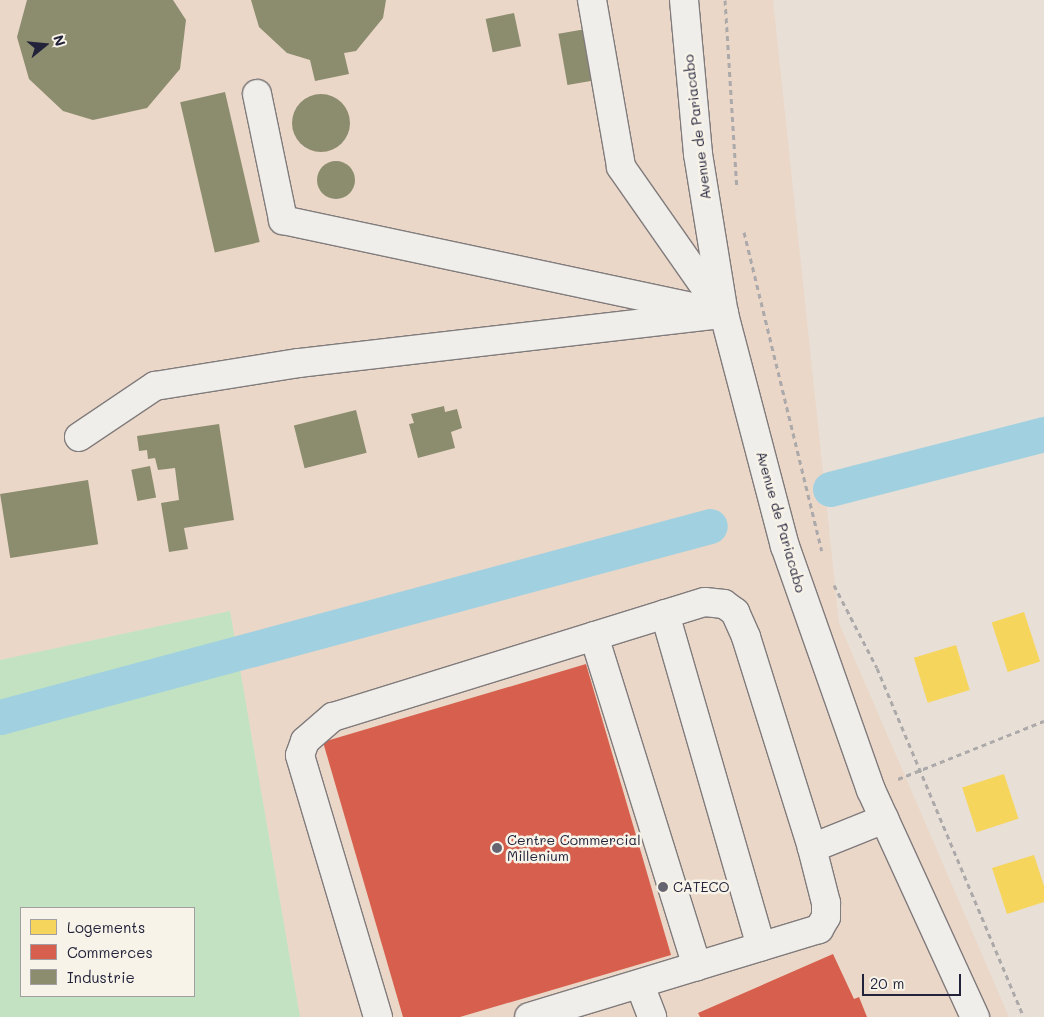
<!DOCTYPE html>
<html>
<head>
<meta charset="utf-8">
<style>
  body { margin:0 }
  #map { position:relative; width:1044px; height:1017px; overflow:hidden; background:#e8dfd6; font-family:Mali,sans-serif }
  div>[style] { position:absolute }
  .built>* { inset:0; background:#ead7c8 }
  .green>* { inset:0; background:#c2e2c1 }
  .homes>* { inset:0; background:#f6d55c; transform-origin:0 0 }
  .shops>* { inset:0; background:#d6604d }
  .industry>* { inset:0; background:#8c8c6e; transform-origin:0 0 }
  .round { border-radius:50% }
  .canal>* { height:35px; margin:-17.5px; padding:0 17.5px; transform-origin:17.5px; border-radius:17.5px; background:#a1d1e0 }
  .path>* { height:3px; margin-top:-1.5px; transform-origin:0; background:repeating-linear-gradient(90deg,#aca9aa 0 5px,transparent 0 9px) }
  .roads { filter:drop-shadow(1px 0 #807b7c) drop-shadow(-1px 0 #807b7c) drop-shadow(0 1px #807b7c) drop-shadow(0 -1px #807b7c) }
  .minor>* { height:28px; margin:-14px; padding:0 14px; transform-origin:14px; border-radius:14px; background:#f0eeea }
  .major>* { height:28px; margin:-14px; padding:0 14px; transform-origin:14px; border-radius:14px; background:#f0eeea }
  .dots>* { width:14px; height:14px; translate:-50% -50%; box-sizing:border-box; border:2px solid #f7f3e8; border-radius:50% }
  span { translate:-50% -50%; white-space:nowrap; text-align:center; line-height:1.15; -webkit-text-stroke:5px #f7f3e8; paint-order:stroke }
  .street-label { font-size:14px; color:#22223b }
  .poi-label { font-size:14px; color:#22223b }
  .left { translate:0 -50%; text-align:left }
  .legend { position:absolute; left:20px; top:907px; width:175px; height:90px; box-sizing:border-box; background:#f7f3e8; border:1px solid #a29fa3; margin:0; padding:6px 9px; list-style:none; font-size:15px; color:#22223b }
  .legend li { display:flex; align-items:center; gap:10px; height:25px }
  .legend b { width:25px; border:1px solid #a29fa3 }
  .north { position:absolute; left:20px; top:20px; width:50px; height:50px; -webkit-text-stroke:4px #f7f3e8; paint-order:stroke; rotate:73deg; font-size:14px; font-weight:700; line-height:20px; text-align:center; color:#22223b }
  .north::after { content:''; display:block; margin:auto; width:18px; height:22px; background:#22223b; clip-path:polygon(50% 0,100% 100%,50% 72%,0 100%) }
  .scale { position:absolute; left:862px; top:974px; width:99px; height:22px; box-sizing:border-box; border:2px solid #22223b; border-top:0; padding-left:6px; font-size:15px; line-height:18px; white-space:nowrap; color:#22223b; -webkit-text-stroke:4px #f7f3e8; paint-order:stroke }
</style>
</head>
<body>
<div id="map">
  <div class="built">
    <i style="clip-path:polygon(0 0,773px 0,839px 623px,1009px 1017px,300px 1017px,230px 611px,0 660px)"></i>
  </div>
  <div class="green">
    <i style="clip-path:polygon(evenodd,230px 611px,300px 1017px,0 1017px,0 660px,230px 611px,21px 908px,194px 908px,194px 996px,21px 996px,21px 908px)"></i>
  </div>
  <div class="homes">
    <i style="left:1024px;top:612px;width:52px;height:34px;rotate:72deg"></i>
    <i style="left:956px;top:645px;width:47px;height:44px;rotate:73deg"></i>
    <i style="left:1004px;top:774px;width:47px;height:44px;rotate:72deg"></i>
    <i style="clip-path:polygon(1034px 855px,1044px 886px,1044px 902px,1007px 914px,992px 868px)"></i>
  </div>
  <div class="shops">
    <i style="clip-path:polygon(586px 664px,671px 955px,460px 1017px,403px 1017px,323px 742px)"></i>
    <i style="clip-path:polygon(833px 954px,854px 999px,859px 997px,867px 1017px,700px 1017px,698px 1013px)"></i>
  </div>
  <div class="industry">
    <i style="clip-path:polygon(27px 0,173px 0,186px 20px,180px 69px,147px 108px,93px 120px,63px 111px,29px 79px,17px 37px)"></i>
    <i style="clip-path:polygon(251px 0,386px 0,383px 18px,356px 51px,344px 53px,349px 74px,315px 81px,310px 60px,287px 53px,259px 27px)"></i>
    <i style="left:514px;top:13px;width:34px;height:29px;rotate:78deg"></i>
    <i style="left:586px;top:29px;width:52px;height:28px;rotate:80deg"></i>
    <i style="left:225px;top:92px;width:154px;height:46px;rotate:77deg"></i>
    <i class="round" style="left:292px;top:94px;width:58px;height:58px"></i>
    <i class="round" style="left:317px;top:161px;width:38px;height:38px"></i>
    <i style="clip-path:polygon(444px 406px,445px 412px,457px 409px,462px 428px,451px 432px,455px 448px,418px 458px,409px 424px,414px 423px,411px 414px)"></i>
    <i style="left:356px;top:410px;width:44px;height:64px;rotate:76deg"></i>
    <i style="clip-path:polygon(219px 424px,234px 520px,184px 528px,188px 549px,169px 552px,161px 503px,179px 500px,175px 468px,158px 470px,155px 458px,148px 459px,147px 450px,139px 451px,137px 436px)"></i>
    <i style="left:150px;top:466px;width:32px;height:19px;rotate:79deg"></i>
    <i style="left:88px;top:480px;width:65px;height:89px;rotate:81deg"></i>
  </div>
  <div class="canal">
    <i style="left:830px;top:489px;width:221px;rotate:-14.4deg"></i>
    <i style="left:0;top:717px;width:735px;rotate:-15.06deg"></i>
  </div>
  <div class="path">
    <i style="left:725px;top:0;width:189px;rotate:86.4deg"></i>
    <i style="left:744px;top:232px;width:328px;rotate:76.3deg"></i>
    <i style="left:834px;top:585px;width:93px;rotate:62.6deg"></i>
    <i style="left:877px;top:668px;width:379px;rotate:67.2deg"></i>
    <i style="left:898px;top:779px;width:157px;rotate:-21.7deg"></i>
  </div>
  <div class="roads">
    <div class="minor">
      <i style="left:592px;top:0;width:169px;rotate:80.1deg"></i>
      <i style="left:621px;top:167px;width:179px;rotate:55deg"></i>
      <i style="left:257px;top:94px;width:129px;rotate:78.3deg"></i>
      <i style="left:283px;top:220px;width:429px;rotate:12deg"></i>
      <i style="left:79px;top:437px;width:92px;rotate:-33.9deg"></i>
      <i style="left:155px;top:386px;width:146px;rotate:-9.1deg"></i>
      <i style="left:299px;top:363px;width:428px;rotate:-6.6deg"></i>
      <i style="left:665px;top:614px;width:346px;rotate:73.9deg"></i>
      <i style="left:594px;top:636px;width:346px;rotate:72.7deg"></i>
      <i style="left:812px;top:848px;width:78px;rotate:-21.9deg"></i>
      <i style="left:640px;top:985px;width:34px;rotate:69deg"></i>
      <i style="left:378px;top:1017px;width:273px;rotate:-106.6deg"></i>
      <i style="left:300px;top:755px;width:15px;rotate:-70deg"></i>
      <i style="left:305px;top:741px;width:37px;rotate:-41deg"></i>
      <i style="left:333px;top:717px;width:389px;rotate:-17.2deg"></i>
      <i style="left:705px;top:602px;width:19px;rotate:6deg"></i>
      <i style="left:724px;top:604px;width:14px;rotate:36deg"></i>
      <i style="left:735px;top:612px;width:27px;rotate:66deg"></i>
      <i style="left:746px;top:637px;width:221px;rotate:72.6deg"></i>
      <i style="left:812px;top:848px;width:57px;rotate:75.7deg"></i>
      <i style="left:826px;top:903px;width:14px;rotate:90deg"></i>
      <i style="left:826px;top:917px;width:14px;rotate:120deg"></i>
      <i style="left:819px;top:929px;width:303px;rotate:163.1deg"></i>
    </div>
    <div class="major">
      <i style="left:684px;top:0;width:155px;rotate:84.8deg"></i>
      <i style="left:698px;top:154px;width:162px;rotate:80.8deg"></i>
      <i style="left:724px;top:314px;width:240px;rotate:75.3deg"></i>
      <i style="left:785px;top:546px;width:259px;rotate:70.6deg"></i>
      <i style="left:871px;top:790px;width:250px;rotate:65.4deg"></i>
    </div>
  </div>
  <div class="dots">
    <i style="left:497px;top:848px;background:#676471"></i>
    <i style="left:663px;top:887px;background:#676471"></i>
  </div>
  <div class="street-label">
    <span style="left:697px;top:127px;rotate:-97deg">Avenue de Pariacabo</span>
    <span style="left:781px;top:522px;rotate:74deg">Avenue de Pariacabo</span>
  </div>
  <div class="poi-label">
    <span class="left" style="left:507px;top:848px">Centre Commercial<br>Millenium</span>
    <span class="left" style="left:673px;top:887px">CATECO</span>
  </div>
  <ul class="legend">
  <li><b style="height:14px;background:#f6d55c"></b>Logements</li>
  <li><b style="height:14px;background:#d6604d"></b>Commerces</li>
  <li><b style="height:14px;background:#8c8c6e"></b>Industrie</li>
  </ul>
  <div class="north">N</div>
  <div class="scale">20 m</div>
</div>
</body>
</html>
